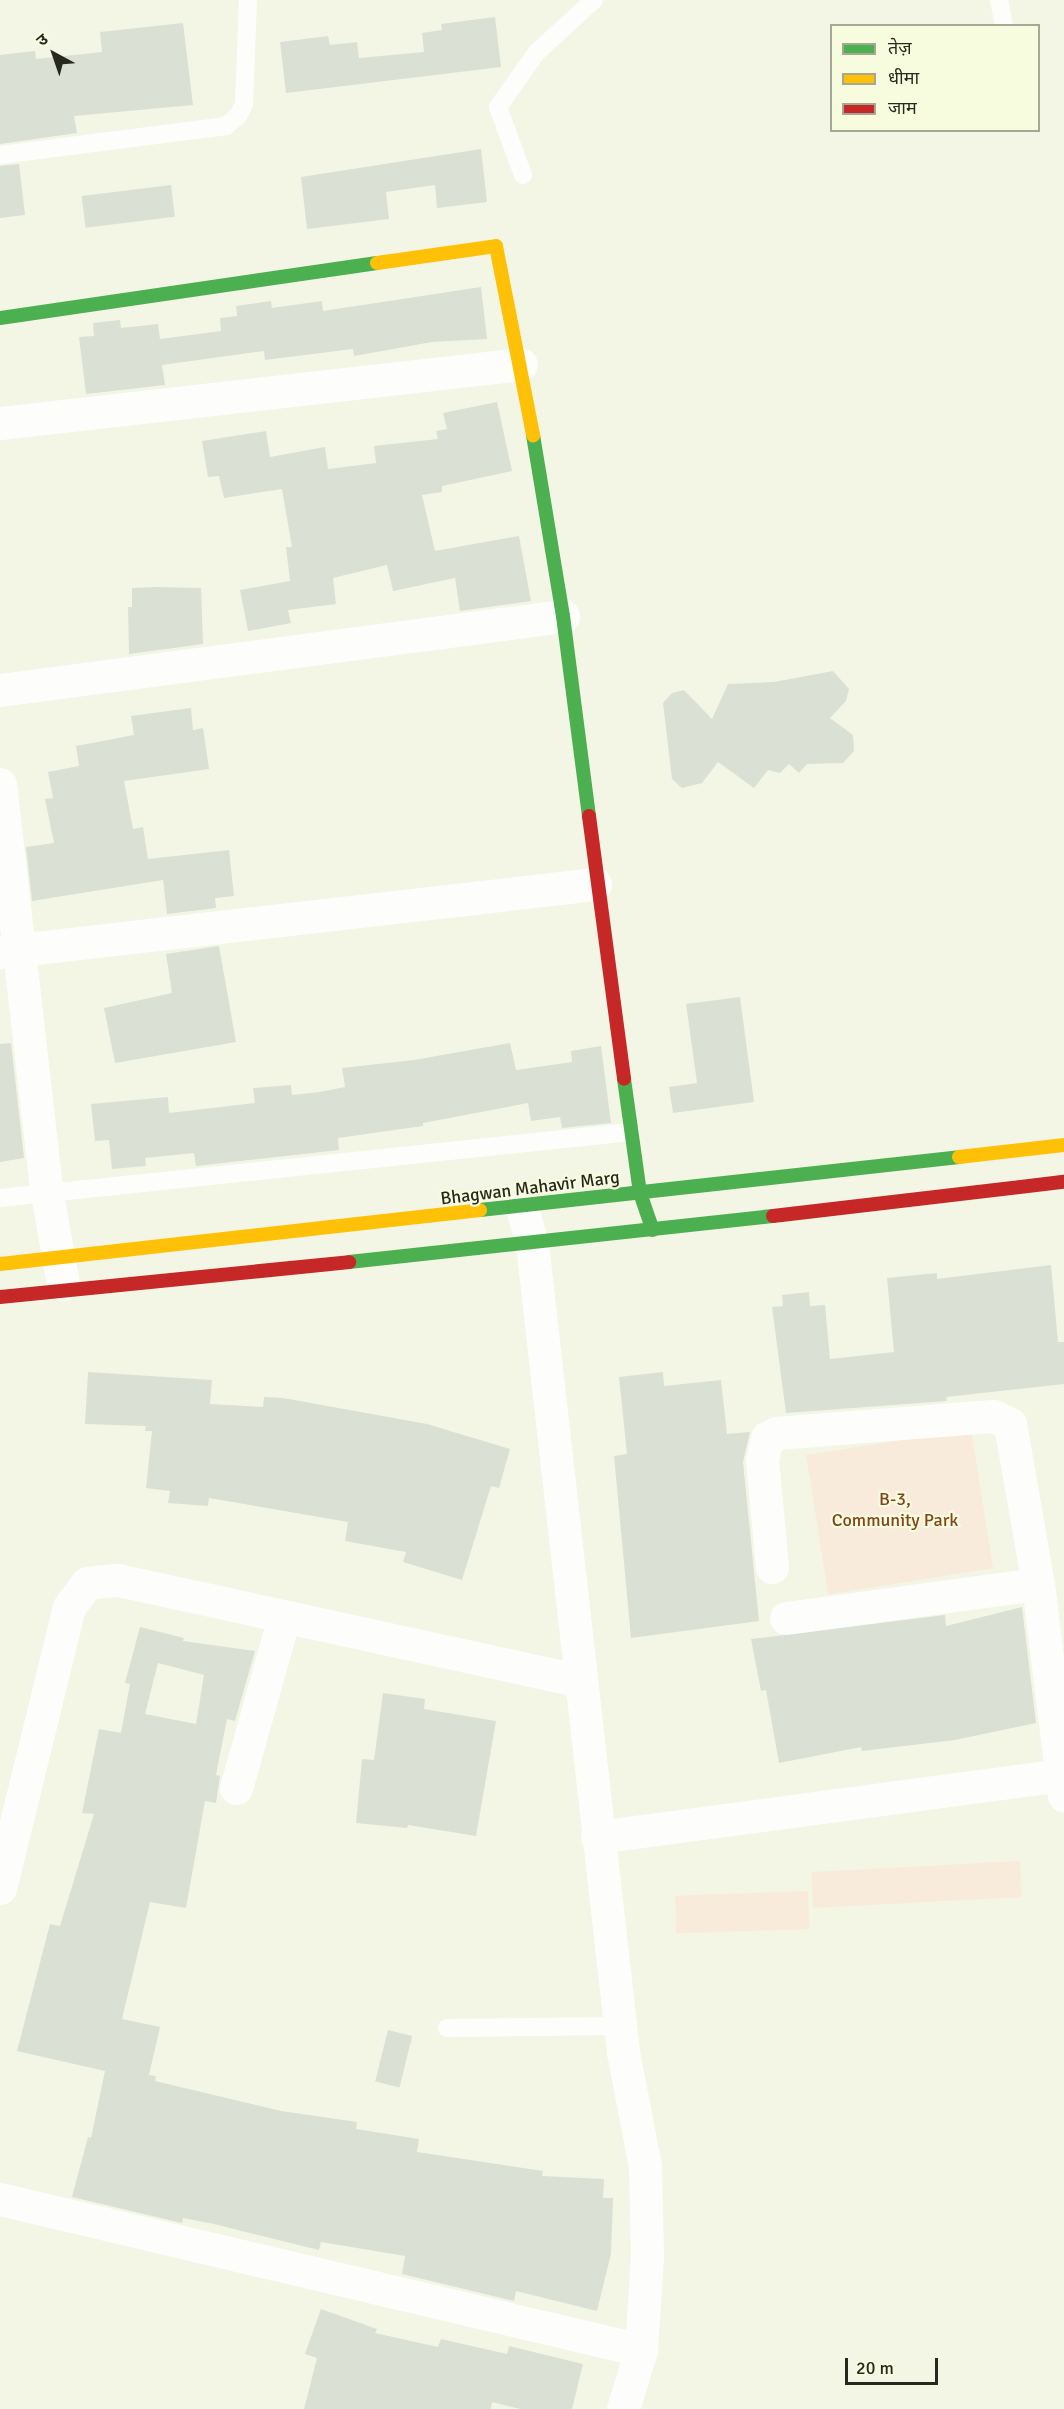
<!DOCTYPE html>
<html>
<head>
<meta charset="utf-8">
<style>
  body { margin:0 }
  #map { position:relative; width:1064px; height:2409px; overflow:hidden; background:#f3f6e5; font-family:Signika,"Noto Sans Devanagari",sans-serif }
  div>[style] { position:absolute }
  .green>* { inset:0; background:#f8ebdb; transform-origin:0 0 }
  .building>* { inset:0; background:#dae0d4; transform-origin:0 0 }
  .lane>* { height:18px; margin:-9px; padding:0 9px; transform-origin:9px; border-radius:9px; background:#fdfefb }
  .street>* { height:33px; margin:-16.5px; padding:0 16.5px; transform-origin:16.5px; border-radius:16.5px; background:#fdfefb }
  .fast>* { height:14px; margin:-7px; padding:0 7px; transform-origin:7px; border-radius:7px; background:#4caf50 }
  .slow>* { height:14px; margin:-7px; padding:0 7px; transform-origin:7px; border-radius:7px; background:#ffc107 }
  .jam>* { height:14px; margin:-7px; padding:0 7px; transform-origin:7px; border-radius:7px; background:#c62828 }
  span { translate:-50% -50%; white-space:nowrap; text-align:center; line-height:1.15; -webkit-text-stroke:4.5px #f8fcdf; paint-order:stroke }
  .street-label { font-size:18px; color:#28291e }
  .park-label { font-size:18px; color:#83441d }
  .legend { position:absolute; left:830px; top:24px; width:210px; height:108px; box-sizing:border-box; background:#f8fcdf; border:2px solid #a5a892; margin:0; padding:8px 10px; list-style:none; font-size:18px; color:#28291e }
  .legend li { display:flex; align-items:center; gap:12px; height:30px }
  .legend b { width:30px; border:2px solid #a5a892 }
  .north { position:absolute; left:24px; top:24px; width:60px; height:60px; -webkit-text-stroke:4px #f8fcdf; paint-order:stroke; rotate:320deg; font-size:16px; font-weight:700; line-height:24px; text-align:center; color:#28291e }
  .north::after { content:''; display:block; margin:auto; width:21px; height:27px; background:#28291e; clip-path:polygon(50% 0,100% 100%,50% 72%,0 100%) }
  .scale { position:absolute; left:845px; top:2358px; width:93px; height:27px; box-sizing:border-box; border:3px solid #28291e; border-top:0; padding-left:8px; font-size:18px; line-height:21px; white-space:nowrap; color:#28291e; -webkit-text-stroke:4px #f8fcdf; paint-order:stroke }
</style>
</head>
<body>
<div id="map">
  <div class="green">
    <i style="left:971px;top:1429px;width:141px;height:167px;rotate:81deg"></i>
    <i style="left:1020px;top:1861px;width:36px;height:209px;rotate:87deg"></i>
    <i style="left:808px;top:1891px;width:38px;height:133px;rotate:88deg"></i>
  </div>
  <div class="building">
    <i style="clip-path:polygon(495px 17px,501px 67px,286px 93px,280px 42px,328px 36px,330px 45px,357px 42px,359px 58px,424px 52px,422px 33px,442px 30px,441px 24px)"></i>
    <i style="clip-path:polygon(183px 23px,193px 105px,74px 116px,77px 133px,0 144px,0 55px,35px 51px,36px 59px,102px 52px,100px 32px)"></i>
    <i style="clip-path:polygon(481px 149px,487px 202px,437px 208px,435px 185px,386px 192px,389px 219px,307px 229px,301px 177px)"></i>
    <i style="clip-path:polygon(19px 164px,25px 215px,0 218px,0 166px)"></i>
    <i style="left:171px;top:185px;width:32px;height:90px;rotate:83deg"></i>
    <i style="clip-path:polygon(481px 287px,487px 339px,432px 342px,354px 356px,353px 349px,265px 360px,264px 351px,162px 365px,165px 385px,86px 394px,79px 337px,94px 336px,93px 323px,120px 320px,121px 328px,158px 324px,160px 339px,221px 331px,220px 318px,237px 316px,236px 306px,271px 301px,272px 308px,322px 301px,323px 311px)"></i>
    <i style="clip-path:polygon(497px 402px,512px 471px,442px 486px,442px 492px,422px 495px,435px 551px,519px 536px,531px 601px,460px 611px,455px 578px,393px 591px,387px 565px,333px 578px,336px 604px,288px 610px,291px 623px,248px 631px,240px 590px,290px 581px,286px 547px,292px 547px,282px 489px,224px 498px,219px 476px,208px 477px,202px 441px,266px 431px,270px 457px,325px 447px,328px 469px,376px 463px,374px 446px,438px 439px,436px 431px,447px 429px,443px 413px)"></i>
    <i style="clip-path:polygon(155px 587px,201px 588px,203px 644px,129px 654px,128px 607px,132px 607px,132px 588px)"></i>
    <i style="clip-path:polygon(833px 671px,849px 689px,846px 701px,830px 718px,853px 735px,854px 751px,843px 763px,807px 764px,799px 773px,789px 764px,780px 773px,768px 770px,754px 788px,718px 762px,702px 783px,682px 788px,672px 779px,663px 703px,672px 693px,684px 690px,712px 719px,728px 684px,774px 682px)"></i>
    <i style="clip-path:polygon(191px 708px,193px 730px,203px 728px,209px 769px,124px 781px,133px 829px,143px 827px,148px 859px,229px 850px,234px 896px,215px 898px,216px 908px,167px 914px,163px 880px,32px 901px,26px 847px,54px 843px,45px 799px,53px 798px,48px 772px,79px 766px,76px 746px,134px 735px,131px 716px)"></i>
    <i style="clip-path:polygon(219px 946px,236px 1042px,115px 1063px,104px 1008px,172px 993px,166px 954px)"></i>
    <i style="clip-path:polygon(740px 997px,754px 1102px,673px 1113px,669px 1087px,697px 1083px,686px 1004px)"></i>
    <i style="clip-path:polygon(11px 1043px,24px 1158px,0 1162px,0 1044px)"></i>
    <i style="clip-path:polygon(510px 1043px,516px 1070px,572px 1062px,571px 1051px,601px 1046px,611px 1123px,562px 1128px,560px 1117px,531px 1121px,528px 1103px,423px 1123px,423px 1126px,338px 1138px,339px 1150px,196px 1166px,194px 1153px,145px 1158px,146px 1166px,112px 1169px,109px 1140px,95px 1141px,91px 1104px,168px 1097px,169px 1113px,255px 1103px,253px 1088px,291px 1085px,292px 1095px,320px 1092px,345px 1087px,342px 1068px,414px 1060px)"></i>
    <i style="clip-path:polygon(1051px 1265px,1058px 1342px,1064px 1342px,1064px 1384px,946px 1397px,947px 1401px,786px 1413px,772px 1307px,783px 1306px,782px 1295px,809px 1292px,810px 1306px,825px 1305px,830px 1359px,894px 1352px,887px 1278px,937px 1273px,937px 1279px)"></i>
    <i style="clip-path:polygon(88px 1372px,212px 1380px,210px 1404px,263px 1407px,264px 1397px,283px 1398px,427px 1424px,510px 1449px,499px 1488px,491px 1486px,462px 1580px,403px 1562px,406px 1552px,345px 1541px,348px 1522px,209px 1498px,208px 1506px,168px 1503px,170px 1491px,146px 1488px,152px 1431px,145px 1431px,146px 1426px,85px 1424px)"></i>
    <i style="clip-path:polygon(663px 1372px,664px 1386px,721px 1380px,727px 1434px,750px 1432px,743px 1462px,759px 1621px,631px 1638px,614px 1456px,627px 1454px,619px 1377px)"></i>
    <i style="clip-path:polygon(1022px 1607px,1036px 1723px,955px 1740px,862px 1751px,861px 1747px,779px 1763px,766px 1690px,761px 1691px,751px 1639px,945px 1615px,946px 1626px)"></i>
    <i style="clip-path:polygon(evenodd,140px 1627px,184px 1638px,183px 1641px,255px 1651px,235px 1721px,227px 1719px,216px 1775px,220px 1776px,216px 1803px,205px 1801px,186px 1908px,150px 1902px,122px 2019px,160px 2027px,149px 2075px,156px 2076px,155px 2081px,281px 2111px,357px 2122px,356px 2129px,419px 2139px,417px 2152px,543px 2171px,542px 2176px,604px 2179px,603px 2198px,613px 2198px,611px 2254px,597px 2311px,516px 2291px,514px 2301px,402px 2274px,405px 2256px,321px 2242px,319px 2250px,214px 2224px,183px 2218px,182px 2223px,72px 2197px,88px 2137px,91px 2138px,105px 2071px,17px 2051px,50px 1924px,60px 1926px,94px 1814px,82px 1813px,99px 1729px,121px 1733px,130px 1684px,125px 1683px,140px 1627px,158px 1663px,204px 1675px,196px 1724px,145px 1714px,158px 1663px)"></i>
    <i style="clip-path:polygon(383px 1693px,425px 1699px,424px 1709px,496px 1721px,476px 1836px,408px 1825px,407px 1828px,356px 1823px,362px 1759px,374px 1760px)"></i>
    <i style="left:388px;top:2030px;width:25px;height:53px;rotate:14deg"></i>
    <i style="clip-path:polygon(321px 2309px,377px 2329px,375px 2333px,438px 2347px,441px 2339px,507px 2354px,509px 2346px,583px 2364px,572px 2409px,520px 2409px,492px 2402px,491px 2409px,304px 2409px,317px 2358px,305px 2354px)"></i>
  </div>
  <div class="lane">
    <i style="left:999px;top:0;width:26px;rotate:79deg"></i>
    <i style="left:0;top:155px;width:228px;rotate:-7.3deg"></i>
    <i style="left:226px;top:126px;width:16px;rotate:-40deg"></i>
    <i style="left:238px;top:116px;width:13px;rotate:-63deg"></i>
    <i style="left:244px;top:104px;width:104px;rotate:-87.8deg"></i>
    <i style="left:523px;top:175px;width:72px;rotate:-110.2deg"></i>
    <i style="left:498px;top:107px;width:67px;rotate:-54.7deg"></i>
    <i style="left:537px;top:52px;width:77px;rotate:-42.4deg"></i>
    <i style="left:0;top:1198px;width:634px;rotate:-5.97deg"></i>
    <i style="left:447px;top:2028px;width:173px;rotate:-0.7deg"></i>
  </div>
  <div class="street">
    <i style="left:0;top:423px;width:524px;rotate:-6.46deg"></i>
    <i style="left:0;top:690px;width:568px;rotate:-7.49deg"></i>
    <i style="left:0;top:784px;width:413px;rotate:83.5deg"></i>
    <i style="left:47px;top:1194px;width:91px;rotate:79.9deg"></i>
    <i style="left:0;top:952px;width:599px;rotate:-6.52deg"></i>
    <i style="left:522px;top:1207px;width:38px;rotate:75deg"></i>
    <i style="left:532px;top:1244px;width:813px;rotate:83.57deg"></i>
    <i style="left:623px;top:2052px;width:116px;rotate:79.1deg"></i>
    <i style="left:645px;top:2166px;width:91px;rotate:88.7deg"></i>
    <i style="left:647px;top:2257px;width:93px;rotate:93.7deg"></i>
    <i style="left:641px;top:2350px;width:62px;rotate:107deg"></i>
    <i style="left:772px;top:1567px;width:107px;rotate:-95.3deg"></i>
    <i style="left:762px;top:1460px;width:23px;rotate:-77deg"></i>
    <i style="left:767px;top:1438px;width:10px;rotate:-29deg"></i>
    <i style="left:776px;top:1433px;width:218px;rotate:-4.5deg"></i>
    <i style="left:993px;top:1416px;width:19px;rotate:25deg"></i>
    <i style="left:1010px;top:1424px;width:162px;rotate:80.1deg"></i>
    <i style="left:1038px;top:1584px;width:213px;rotate:83deg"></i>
    <i style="left:786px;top:1618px;width:254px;rotate:-7.7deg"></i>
    <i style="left:236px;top:1788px;width:178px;rotate:-74.3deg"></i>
    <i style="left:597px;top:1837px;width:468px;rotate:-7.6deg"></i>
    <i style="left:0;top:1888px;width:289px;rotate:-76.2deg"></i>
    <i style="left:69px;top:1607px;width:30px;rotate:-53deg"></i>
    <i style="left:87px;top:1583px;width:31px;rotate:-6deg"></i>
    <i style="left:118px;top:1580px;width:473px;rotate:12.3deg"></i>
    <i style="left:0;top:2199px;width:659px;rotate:13.26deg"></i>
  </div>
  <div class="fast">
    <i style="left:0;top:318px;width:381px;rotate:-8.3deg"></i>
    <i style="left:533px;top:435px;width:183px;rotate:80.6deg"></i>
    <i style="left:563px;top:616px;width:202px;rotate:82.6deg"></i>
    <i style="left:624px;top:1079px;width:115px;rotate:82deg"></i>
    <i style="left:640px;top:1193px;width:39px;rotate:71deg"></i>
    <i style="left:480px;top:1210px;width:482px;rotate:-6.3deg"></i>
    <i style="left:349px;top:1262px;width:426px;rotate:-6.2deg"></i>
  </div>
  <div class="slow">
    <i style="left:377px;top:263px;width:120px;rotate:-8.1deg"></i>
    <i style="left:496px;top:246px;width:193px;rotate:78.9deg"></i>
    <i style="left:959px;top:1157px;width:106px;rotate:-6.5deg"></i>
    <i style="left:0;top:1264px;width:483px;rotate:-6.4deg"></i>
  </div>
  <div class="jam">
    <i style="left:589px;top:816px;width:265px;rotate:82.4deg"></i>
    <i style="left:773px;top:1216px;width:293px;rotate:-6.7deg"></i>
    <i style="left:0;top:1297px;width:351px;rotate:-5.7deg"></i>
  </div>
  <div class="street-label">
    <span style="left:530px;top:1188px;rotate:-7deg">Bhagwan Mahavir Marg</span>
  </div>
  <div class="park-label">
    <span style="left:895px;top:1510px">B-3,<br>Community Park</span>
  </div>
  <ul class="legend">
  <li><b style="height:8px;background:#4caf50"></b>तेज़</li>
  <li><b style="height:8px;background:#ffc107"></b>धीमा</li>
  <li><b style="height:8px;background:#c62828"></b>जाम</li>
  </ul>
  <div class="north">उ</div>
  <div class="scale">20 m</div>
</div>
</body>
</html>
